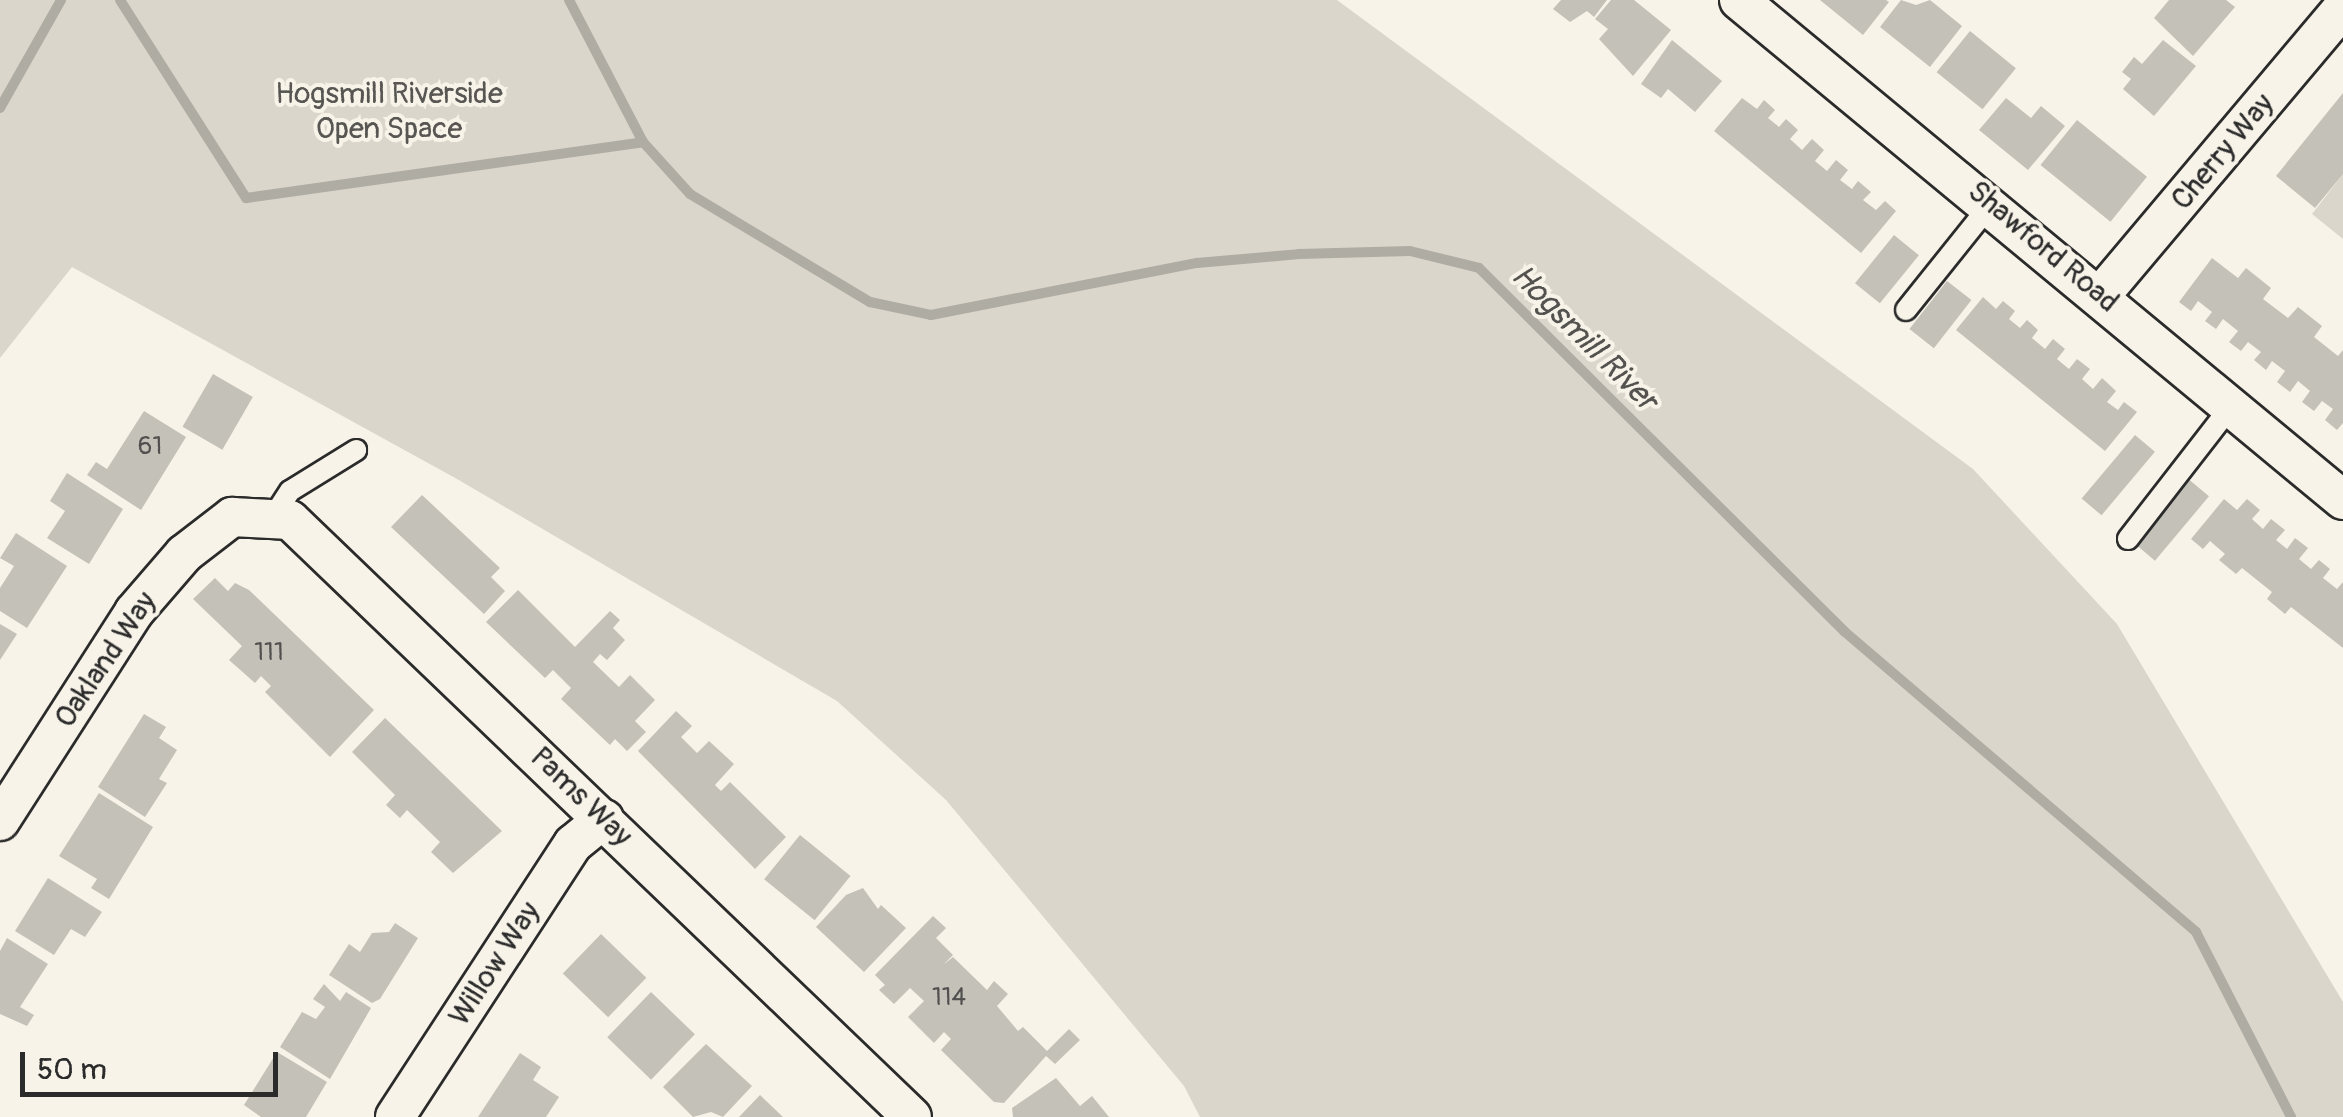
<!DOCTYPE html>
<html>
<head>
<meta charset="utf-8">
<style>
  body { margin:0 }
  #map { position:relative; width:2343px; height:1117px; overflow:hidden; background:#f7f3e8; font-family:Pangolin,sans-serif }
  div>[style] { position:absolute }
  .green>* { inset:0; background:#dad6cc }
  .stream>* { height:10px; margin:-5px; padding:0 5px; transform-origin:5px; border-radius:5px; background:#afaca4 }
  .building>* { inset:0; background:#c4c1b9; transform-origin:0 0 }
  .roads { filter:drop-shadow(2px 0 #2b2b2b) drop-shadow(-2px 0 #2b2b2b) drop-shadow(0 2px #2b2b2b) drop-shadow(0 -2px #2b2b2b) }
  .lane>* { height:20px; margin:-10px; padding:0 10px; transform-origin:10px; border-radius:10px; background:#f7f3e8 }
  .street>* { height:38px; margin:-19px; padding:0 19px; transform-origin:19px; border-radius:19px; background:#f7f3e8 }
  span { translate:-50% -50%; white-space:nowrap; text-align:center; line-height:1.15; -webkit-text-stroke:8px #f7f3e8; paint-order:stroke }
  .number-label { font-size:25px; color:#51504e }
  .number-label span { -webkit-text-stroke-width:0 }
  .park-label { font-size:30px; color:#575653 }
  .street-label { font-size:30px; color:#2b2b2b }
  .water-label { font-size:32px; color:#53524f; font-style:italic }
  .scale { position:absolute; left:20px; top:1052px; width:258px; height:45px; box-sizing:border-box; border:5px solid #2b2b2b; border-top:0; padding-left:12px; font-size:30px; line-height:35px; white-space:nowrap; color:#2b2b2b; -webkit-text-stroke:8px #f7f3e8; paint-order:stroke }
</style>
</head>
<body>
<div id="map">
  <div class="green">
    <i style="clip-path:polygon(0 0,1337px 0,1973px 469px,2117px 624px,2343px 1002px,2343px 1117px,1200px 1117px,1184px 1086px,946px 800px,837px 701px,457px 479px,72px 267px,0 358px)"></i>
    <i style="clip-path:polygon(2343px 174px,2343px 239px,2312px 214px)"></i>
  </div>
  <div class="stream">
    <i style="left:120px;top:0;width:235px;rotate:57.5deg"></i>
    <i style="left:246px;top:198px;width:401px;rotate:-8deg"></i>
    <i style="left:569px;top:0;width:160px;rotate:62.5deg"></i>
    <i style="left:643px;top:142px;width:70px;rotate:47.9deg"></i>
    <i style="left:690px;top:194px;width:210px;rotate:31deg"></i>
    <i style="left:870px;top:302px;width:62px;rotate:12deg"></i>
    <i style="left:931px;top:315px;width:271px;rotate:-11.1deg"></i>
    <i style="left:1197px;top:263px;width:102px;rotate:-5deg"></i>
    <i style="left:1299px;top:254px;width:111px;rotate:-1.5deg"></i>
    <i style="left:1410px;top:251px;width:71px;rotate:13.8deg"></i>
    <i style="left:1479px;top:268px;width:516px;rotate:44.84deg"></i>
    <i style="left:1845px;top:632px;width:462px;rotate:40.5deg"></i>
    <i style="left:2196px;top:932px;width:208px;rotate:62.8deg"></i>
    <i style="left:0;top:108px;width:124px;rotate:-60.5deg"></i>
  </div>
  <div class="building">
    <i style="clip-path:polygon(1561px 0,1607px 0,1594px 17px,1587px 11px,1570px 22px,1553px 9px)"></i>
    <i style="clip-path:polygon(1611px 0,1634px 0,1671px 30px,1633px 76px,1599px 39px,1608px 29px,1595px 19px)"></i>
    <i style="clip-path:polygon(1820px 0,1886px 0,1889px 2px,1863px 35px)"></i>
    <i style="clip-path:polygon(1901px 0,1916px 5px,1930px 0,1962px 26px,1930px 67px,1880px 27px)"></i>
    <i style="clip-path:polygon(2169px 0,2226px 0,2235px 7px,2193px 56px,2154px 18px)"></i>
    <i style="left:1970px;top:31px;width:59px;height:53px;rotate:39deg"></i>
    <i style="clip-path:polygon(1672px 40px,1722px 81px,1695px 112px,1668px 89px,1661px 98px,1641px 84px)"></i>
    <i style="clip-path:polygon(2163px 40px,2196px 66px,2154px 116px,2123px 89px,2131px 79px,2122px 72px,2134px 57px,2142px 64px)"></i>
    <i style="clip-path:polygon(2343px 93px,2343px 174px,2315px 208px,2276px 176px)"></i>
    <i style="clip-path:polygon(1742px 98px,1757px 109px,1764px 100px,1775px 110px,1768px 118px,1779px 127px,1786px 119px,1798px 130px,1790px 139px,1802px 150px,1812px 139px,1824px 150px,1815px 161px,1827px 171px,1836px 160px,1848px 170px,1840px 180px,1852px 189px,1858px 181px,1871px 192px,1863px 200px,1876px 210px,1885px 201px,1896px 211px,1861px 253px,1714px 131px)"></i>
    <i style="clip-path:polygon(2006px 98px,2031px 118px,2041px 106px,2065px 126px,2028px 170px,1979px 130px)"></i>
    <i style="left:2077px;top:120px;width:90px;height:58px;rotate:39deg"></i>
    <i style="left:1894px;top:235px;width:32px;height:62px;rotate:39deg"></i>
    <i style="clip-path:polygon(2212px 258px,2238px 278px,2246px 268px,2271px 288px,2263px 299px,2288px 318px,2298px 307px,2322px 326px,2314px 337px,2338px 356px,2343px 350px,2343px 423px,2337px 430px,2325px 420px,2333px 409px,2322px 401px,2314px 411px,2302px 402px,2310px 391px,2298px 381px,2290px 392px,2277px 382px,2285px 371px,2272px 361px,2266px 370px,2254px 360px,2261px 352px,2248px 342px,2241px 351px,2229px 342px,2238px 331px,2223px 319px,2216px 329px,2205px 321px,2212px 312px,2198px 301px,2191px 311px,2179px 302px)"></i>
    <i style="left:1947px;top:281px;width:31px;height:61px;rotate:38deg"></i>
    <i style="clip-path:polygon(1983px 297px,1996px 309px,2003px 301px,2015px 311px,2009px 319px,2020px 328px,2027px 320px,2038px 330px,2032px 338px,2045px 349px,2053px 339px,2065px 349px,2057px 359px,2069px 369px,2077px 359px,2090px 369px,2082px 379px,2093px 389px,2102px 378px,2116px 391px,2107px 402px,2118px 410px,2124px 402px,2137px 412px,2105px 451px,1956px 330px)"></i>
    <i style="left:213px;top:374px;width:46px;height:61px;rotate:30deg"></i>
    <i style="clip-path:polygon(144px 411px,186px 437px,141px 510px,87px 475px,96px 462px,107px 469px)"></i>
    <i style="left:2135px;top:435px;width:26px;height:83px;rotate:40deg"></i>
    <i style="clip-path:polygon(67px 473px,123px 509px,89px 564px,47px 538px,65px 511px,50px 501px)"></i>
    <i style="left:2186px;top:477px;width:30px;height:84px;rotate:40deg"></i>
    <i style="clip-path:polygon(422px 495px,500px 568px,491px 577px,505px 591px,484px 614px,391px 527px)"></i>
    <i style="clip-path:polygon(2224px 499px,2237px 510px,2247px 499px,2260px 510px,2252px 519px,2263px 529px,2271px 519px,2285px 530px,2276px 540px,2287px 549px,2295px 538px,2308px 548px,2299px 559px,2311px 569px,2319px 560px,2330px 569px,2323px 578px,2337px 589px,2343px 582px,2343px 648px,2291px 607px,2285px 614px,2267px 599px,2272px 592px,2242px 568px,2236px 574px,2219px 560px,2225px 554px,2210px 541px,2203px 549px,2191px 539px)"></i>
    <i style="clip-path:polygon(16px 533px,67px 566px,27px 628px,0 611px,0 588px,14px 566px,0 558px)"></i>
    <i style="clip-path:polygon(215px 578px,228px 591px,235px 583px,249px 590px,374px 710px,330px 757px,265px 692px,271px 686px,261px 676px,255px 683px,229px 660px,242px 646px,193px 599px)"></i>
    <i style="clip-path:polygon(518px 590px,575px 647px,610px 611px,620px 620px,613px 628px,625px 640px,607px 660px,600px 654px,593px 662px,619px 687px,630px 675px,655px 700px,635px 721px,646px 732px,627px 751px,615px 739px,610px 745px,561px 699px,571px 688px,553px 670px,545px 678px,486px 622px)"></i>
    <i style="clip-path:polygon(0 624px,17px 634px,0 660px)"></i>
    <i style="clip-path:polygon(676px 711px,692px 726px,681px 737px,697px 753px,709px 741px,734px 764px,715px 785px,721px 791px,730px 782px,786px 837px,755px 869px,638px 751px)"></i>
    <i style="clip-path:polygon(144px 714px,166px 727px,159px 738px,177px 750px,159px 779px,167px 783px,145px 817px,98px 787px)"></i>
    <i style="clip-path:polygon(385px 718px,502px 831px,453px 873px,431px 852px,440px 842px,407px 810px,400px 818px,386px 805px,395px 795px,352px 752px)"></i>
    <i style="clip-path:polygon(99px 793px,153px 827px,109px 899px,91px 888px,97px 879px,59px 856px)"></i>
    <i style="left:800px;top:835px;width:65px;height:57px;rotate:39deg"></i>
    <i style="clip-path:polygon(48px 878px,102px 912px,85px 937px,71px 929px,54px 955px,15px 931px)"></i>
    <i style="clip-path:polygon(863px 888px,878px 909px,881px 905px,906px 928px,864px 972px,816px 927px,846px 895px)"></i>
    <i style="clip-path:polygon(933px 916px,946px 928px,936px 938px,953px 955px,943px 965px,953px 957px,987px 990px,994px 981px,1008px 994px,997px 1006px,1018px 1031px,1023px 1027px,1047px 1051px,1069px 1029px,1080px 1040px,1055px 1064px,1046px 1056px,1004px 1103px,994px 1102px,941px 1050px,951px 1039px,944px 1032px,934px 1043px,908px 1017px,924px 1001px,910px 988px,894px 1004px,879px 990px,885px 985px,875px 975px)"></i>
    <i style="clip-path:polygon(395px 923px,418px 938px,380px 999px,372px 1003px,329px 975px,349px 944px,360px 952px,372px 933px,389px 932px)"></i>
    <i style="left:601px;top:934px;width:63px;height:55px;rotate:44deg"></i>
    <i style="clip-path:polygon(7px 938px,48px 964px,20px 1007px,34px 1015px,27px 1026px,0 1014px,0 951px)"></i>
    <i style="clip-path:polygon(324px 984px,340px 1001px,346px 992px,371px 1008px,330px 1079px,280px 1047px,302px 1012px,316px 1019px,325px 1007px,313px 999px)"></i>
    <i style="left:651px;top:992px;width:61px;height:63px;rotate:44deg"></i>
    <i style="clip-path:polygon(706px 1044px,752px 1086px,723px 1117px,711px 1112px,693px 1117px,663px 1087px)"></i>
    <i style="clip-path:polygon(277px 1052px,327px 1082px,306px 1117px,261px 1117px,244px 1105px)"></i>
    <i style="clip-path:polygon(520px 1053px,541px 1067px,533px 1080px,559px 1097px,546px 1117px,478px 1117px)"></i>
    <i style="clip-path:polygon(1056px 1078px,1080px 1106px,1092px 1096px,1109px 1117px,1013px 1117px,1012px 1108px)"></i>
    <i style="clip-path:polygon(760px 1095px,783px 1117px,739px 1117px)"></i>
  </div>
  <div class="roads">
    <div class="lane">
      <i style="left:1906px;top:310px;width:136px;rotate:-51.3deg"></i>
      <i style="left:273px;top:517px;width:31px;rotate:-57deg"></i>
      <i style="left:290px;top:491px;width:78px;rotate:-31.8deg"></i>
      <i style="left:2128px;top:539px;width:168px;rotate:-52.2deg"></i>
    </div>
    <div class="street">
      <i style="left:1739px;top:0;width:784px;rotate:39.62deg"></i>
      <i style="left:2101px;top:295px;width:375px;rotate:-49.9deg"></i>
      <i style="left:0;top:821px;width:248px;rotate:-57.3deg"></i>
      <i style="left:134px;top:612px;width:77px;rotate:-49.2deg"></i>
      <i style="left:184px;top:554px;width:61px;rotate:-37.6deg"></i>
      <i style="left:232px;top:517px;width:58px;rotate:3deg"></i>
      <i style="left:290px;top:520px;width:862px;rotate:43.83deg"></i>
      <i style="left:395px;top:1117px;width:326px;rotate:-56.9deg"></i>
      <i style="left:573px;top:844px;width:40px;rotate:-39deg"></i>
    </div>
  </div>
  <div class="number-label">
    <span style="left:150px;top:447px">61</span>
    <span style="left:269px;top:653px">111</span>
    <span style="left:949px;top:998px">114</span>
  </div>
  <div class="park-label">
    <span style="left:389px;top:111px">Hogsmill Riverside<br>Open Space</span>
  </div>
  <div class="street-label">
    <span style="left:2223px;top:152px;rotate:-50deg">Cherry Way</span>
    <span style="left:2043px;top:247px;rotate:40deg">Shawford Road</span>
    <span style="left:106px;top:660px;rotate:-56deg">Oakland Way</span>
    <span style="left:581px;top:797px;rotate:44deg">Pams Way</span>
    <span style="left:495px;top:964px;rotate:-57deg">Willow Way</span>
  </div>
  <div class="water-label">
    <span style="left:1584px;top:338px;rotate:45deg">Hogsmill River</span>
  </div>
  <div class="scale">50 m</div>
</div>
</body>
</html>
